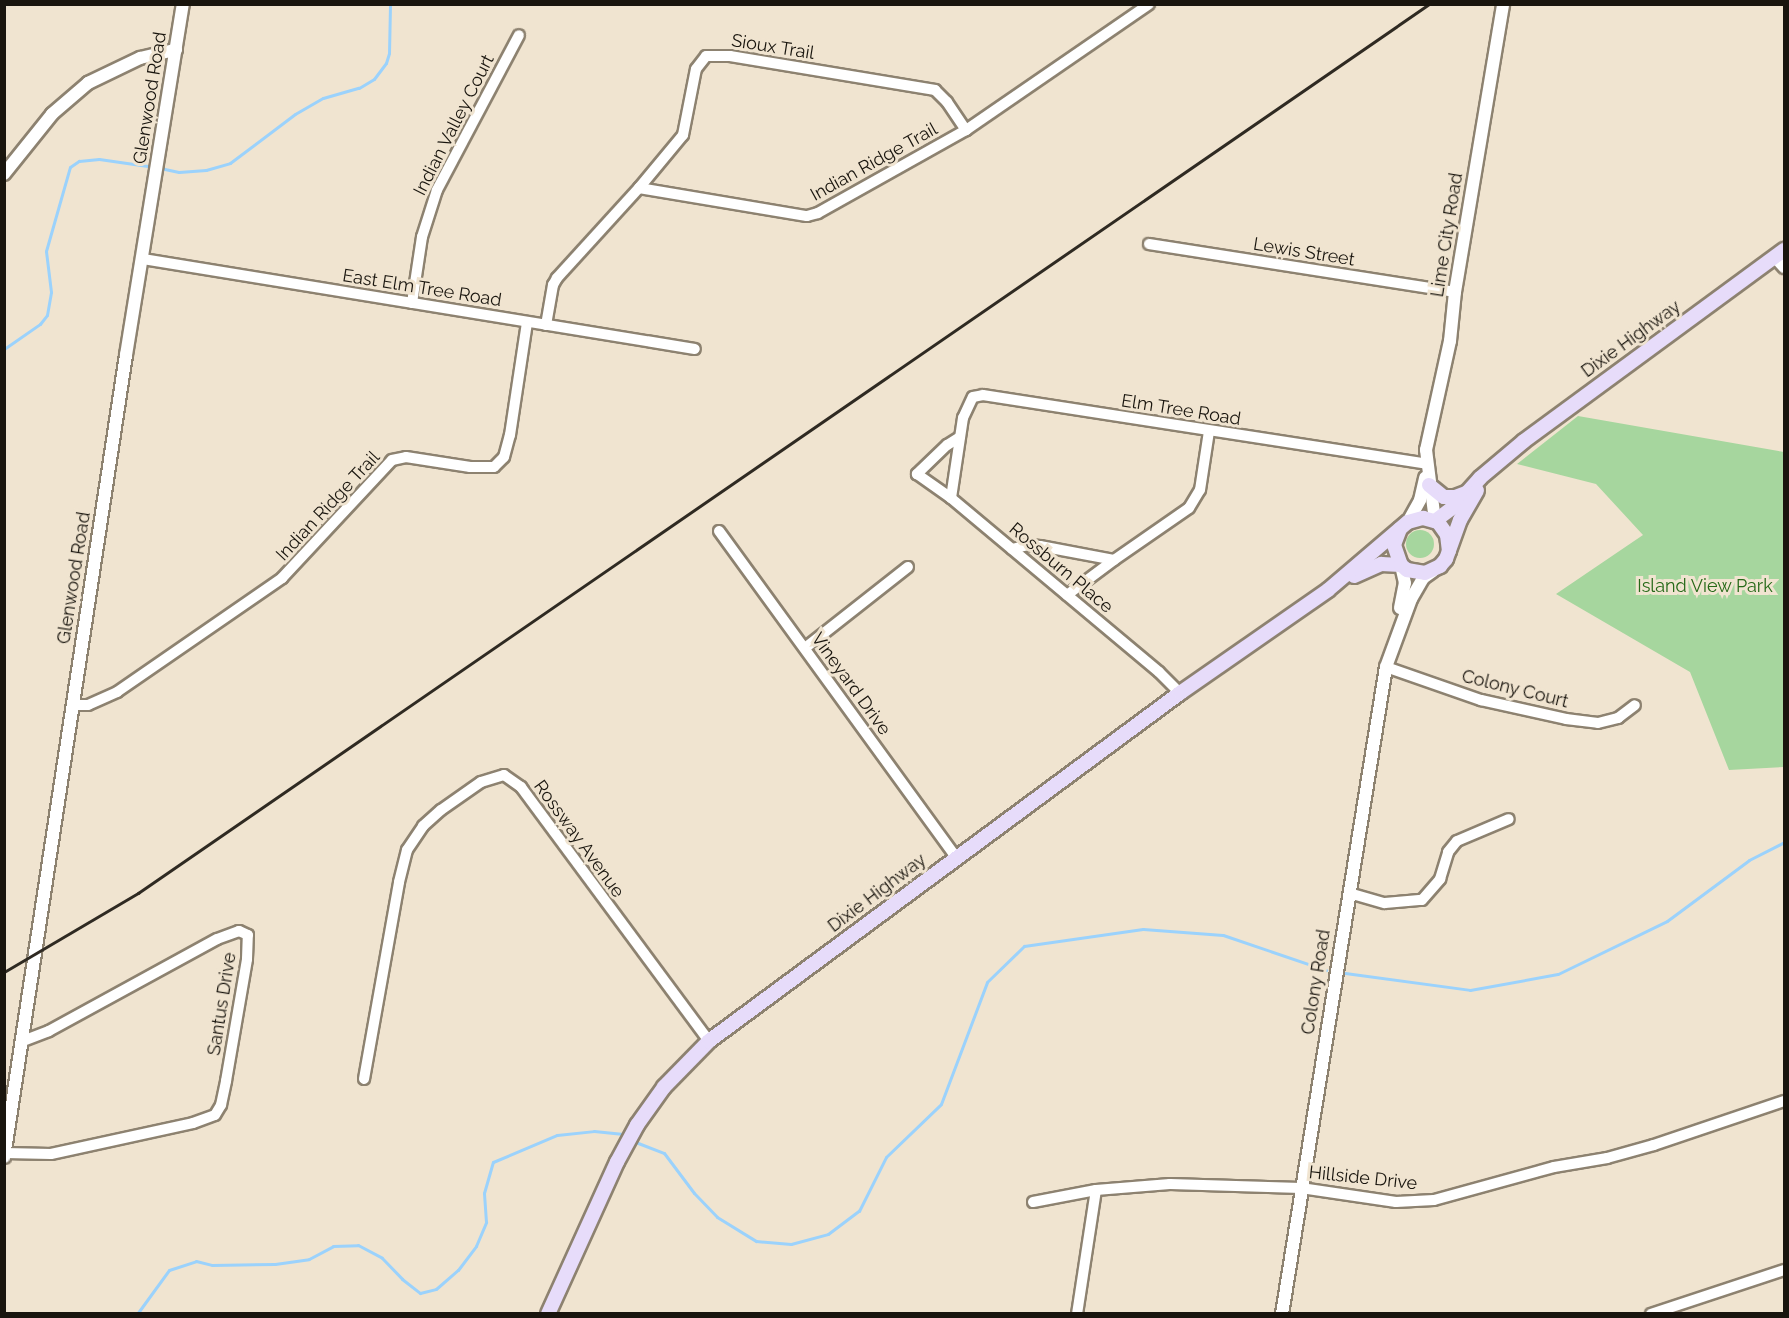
<!DOCTYPE html>
<html>
<head>
<meta charset="utf-8">
<style>
  body { margin:0 }
  #map { position:relative; width:1789px; height:1318px; overflow:hidden; background:#f0e4d0; font-family:Raleway,sans-serif }
  div>[style] { position:absolute }
  .green>* { inset:0; background:#a6d69e }
  .round { border-radius:50% }
  .stream>* { height:3px; margin:-1.5px; padding:0 1.5px; transform-origin:1.5px; border-radius:1.5px; background:#9bd2fc }
  .roads { filter:drop-shadow(2px 0 #8d8270) drop-shadow(-2px 0 #8d8270) drop-shadow(0 2px #8d8270) drop-shadow(0 -2px #8d8270) }
  .minor>* { height:10px; margin:-5px; padding:0 5px; transform-origin:5px; border-radius:5px; background:#fff }
  .tertiary>* { height:12px; margin:-6px; padding:0 6px; transform-origin:6px; border-radius:6px; background:#fff }
  .secondary>* { height:14px; margin:-7px; padding:0 7px; transform-origin:7px; border-radius:7px; background:#e7dcfa }
  .rail>* { height:3px; margin:-1.5px; padding:0 1.5px; transform-origin:1.5px; border-radius:1.5px; background:#2f2a22 }
  span { translate:-50% -50%; white-space:nowrap; text-align:center; line-height:1.15; -webkit-text-stroke:6px #f0e4d0; paint-order:stroke }
  .street-label { font-size:18px; color:#19150e }
  .park-label { font-size:18px; color:#256917 }
  .frame { position:absolute; inset:0; border:6px solid #19150e; pointer-events:none }
</style>
</head>
<body>
<div id="map">
  <div class="green">
    <i style="clip-path:polygon(1578px 416px,1784px 452px,1784px 767px,1729px 770px,1690px 672px,1556px 594px,1643px 535px,1596px 484px,1517px 464px)"></i>
    <i class="round" style="left:1406px;top:530px;width:28px;height:28px"></i>
  </div>
  <div class="stream">
    <i style="left:160px;top:168px;width:19px;rotate:12deg"></i>
    <i style="left:179px;top:172px;width:27px;rotate:-4deg"></i>
    <i style="left:206px;top:170px;width:25px;rotate:-16deg"></i>
    <i style="left:230px;top:163px;width:81px;rotate:-37deg"></i>
    <i style="left:295px;top:114px;width:32px;rotate:-30deg"></i>
    <i style="left:323px;top:98px;width:37px;rotate:-16deg"></i>
    <i style="left:359px;top:88px;width:17px;rotate:-31deg"></i>
    <i style="left:374px;top:79px;width:20px;rotate:-53deg"></i>
    <i style="left:386px;top:63px;width:10px;rotate:-73deg"></i>
    <i style="left:389px;top:53px;width:49px;rotate:-88.8deg"></i>
    <i style="left:4px;top:349px;width:44px;rotate:-34.8deg"></i>
    <i style="left:40px;top:324px;width:11px;rotate:-52deg"></i>
    <i style="left:47px;top:315px;width:23px;rotate:-80deg"></i>
    <i style="left:51px;top:292px;width:41px;rotate:-97deg"></i>
    <i style="left:46px;top:251px;width:87px;rotate:-74.1deg"></i>
    <i style="left:70px;top:167px;width:11px;rotate:-34deg"></i>
    <i style="left:79px;top:161px;width:20px;rotate:-6deg"></i>
    <i style="left:99px;top:159px;width:56px;rotate:8.3deg"></i>
    <i style="left:1345px;top:973px;width:126px;rotate:7.7deg"></i>
    <i style="left:1470px;top:990px;width:89px;rotate:-10.3deg"></i>
    <i style="left:1558px;top:974px;width:121px;rotate:-25.9deg"></i>
    <i style="left:1667px;top:921px;width:102px;rotate:-36.6deg"></i>
    <i style="left:1749px;top:860px;width:39px;rotate:-27deg"></i>
    <i style="left:638px;top:1143px;width:28px;rotate:21deg"></i>
    <i style="left:664px;top:1153px;width:50px;rotate:53.1deg"></i>
    <i style="left:694px;top:1193px;width:33px;rotate:46deg"></i>
    <i style="left:717px;top:1217px;width:46px;rotate:31.6deg"></i>
    <i style="left:756px;top:1241px;width:35px;rotate:5deg"></i>
    <i style="left:791px;top:1244px;width:38px;rotate:-15deg"></i>
    <i style="left:828px;top:1234px;width:39px;rotate:-37deg"></i>
    <i style="left:859px;top:1211px;width:60px;rotate:-63.4deg"></i>
    <i style="left:886px;top:1157px;width:76px;rotate:-43.9deg"></i>
    <i style="left:941px;top:1104px;width:130px;rotate:-69.3deg"></i>
    <i style="left:987px;top:982px;width:52px;rotate:-44.2deg"></i>
    <i style="left:1024px;top:946px;width:120px;rotate:-8.1deg"></i>
    <i style="left:1143px;top:929px;width:80px;rotate:4.3deg"></i>
    <i style="left:1223px;top:935px;width:109px;rotate:18.8deg"></i>
    <i style="left:137px;top:1314px;width:54px;rotate:-54deg"></i>
    <i style="left:169px;top:1270px;width:28px;rotate:-18deg"></i>
    <i style="left:196px;top:1261px;width:16px;rotate:14deg"></i>
    <i style="left:212px;top:1265px;width:63px;rotate:-0.9deg"></i>
    <i style="left:275px;top:1264px;width:34px;rotate:-8deg"></i>
    <i style="left:309px;top:1259px;width:27px;rotate:-28deg"></i>
    <i style="left:333px;top:1246px;width:25px;rotate:-2deg"></i>
    <i style="left:358px;top:1245px;width:27px;rotate:28deg"></i>
    <i style="left:382px;top:1258px;width:29px;rotate:46deg"></i>
    <i style="left:402px;top:1279px;width:23px;rotate:38deg"></i>
    <i style="left:420px;top:1293px;width:16px;rotate:-14deg"></i>
    <i style="left:436px;top:1289px;width:29px;rotate:-41deg"></i>
    <i style="left:458px;top:1270px;width:30px;rotate:-53deg"></i>
    <i style="left:476px;top:1246px;width:26px;rotate:-67deg"></i>
    <i style="left:486px;top:1222px;width:29px;rotate:-94deg"></i>
    <i style="left:484px;top:1193px;width:32px;rotate:-74deg"></i>
    <i style="left:493px;top:1162px;width:69px;rotate:-22.9deg"></i>
    <i style="left:557px;top:1135px;width:37px;rotate:-6deg"></i>
    <i style="left:594px;top:1131px;width:27px;rotate:6deg"></i>
  </div>
  <div class="roads">
    <div class="minor">
      <i style="left:639px;top:188px;width:69px;rotate:-50.3deg"></i>
      <i style="left:683px;top:135px;width:67px;rotate:-78.9deg"></i>
      <i style="left:696px;top:69px;width:16px;rotate:-52deg"></i>
      <i style="left:706px;top:56px;width:24px"></i>
      <i style="left:730px;top:56px;width:208px;rotate:9.4deg"></i>
      <i style="left:935px;top:90px;width:17px;rotate:45deg"></i>
      <i style="left:947px;top:102px;width:34px;rotate:56deg"></i>
      <i style="left:1149px;top:244px;width:310px;rotate:8.9deg"></i>
      <i style="left:1774px;top:257px;width:15px;rotate:48deg"></i>
      <i style="left:143px;top:259px;width:559px;rotate:9.26deg"></i>
      <i style="left:412px;top:303px;width:67px;rotate:-81.4deg"></i>
      <i style="left:422px;top:237px;width:49px;rotate:-72.3deg"></i>
      <i style="left:437px;top:190px;width:175px;rotate:-62.1deg"></i>
      <i style="left:546px;top:325px;width:41px;rotate:-80.1deg"></i>
      <i style="left:553px;top:285px;width:8px;rotate:-60deg"></i>
      <i style="left:557px;top:278px;width:122px;rotate:-47.7deg"></i>
      <i style="left:639px;top:188px;width:170px;rotate:9.5deg"></i>
      <i style="left:807px;top:216px;width:11px;rotate:-15deg"></i>
      <i style="left:818px;top:213px;width:170px;rotate:-29.3deg"></i>
      <i style="left:966px;top:130px;width:222px;rotate:-34.5deg"></i>
      <i style="left:960px;top:437px;width:15px;rotate:148deg"></i>
      <i style="left:947px;top:445px;width:42px;rotate:136deg"></i>
      <i style="left:917px;top:474px;width:42px;rotate:35.2deg"></i>
      <i style="left:951px;top:498px;width:271px;rotate:39.9deg"></i>
      <i style="left:1159px;top:672px;width:30px;rotate:45deg"></i>
      <i style="left:951px;top:498px;width:81px;rotate:-81.5deg"></i>
      <i style="left:963px;top:418px;width:23px;rotate:-65deg"></i>
      <i style="left:973px;top:397px;width:10px;rotate:-11deg"></i>
      <i style="left:983px;top:395px;width:449px;rotate:8.8deg"></i>
      <i style="left:719px;top:531px;width:403px;rotate:54deg"></i>
      <i style="left:1012px;top:549px;width:16px;rotate:-14deg"></i>
      <i style="left:1028px;top:545px;width:12px;rotate:5deg"></i>
      <i style="left:1040px;top:546px;width:75px;rotate:10.7deg"></i>
      <i style="left:1114px;top:560px;width:91px;rotate:-34.7deg"></i>
      <i style="left:1189px;top:508px;width:21px;rotate:-59deg"></i>
      <i style="left:1200px;top:490px;width:60px;rotate:-81.3deg"></i>
      <i style="left:1067px;top:595px;width:59px;rotate:-36.7deg"></i>
      <i style="left:805px;top:648px;width:131px;rotate:-38.2deg"></i>
      <i style="left:1386px;top:667px;width:101px;rotate:19.2deg"></i>
      <i style="left:1481px;top:700px;width:87px;rotate:12.6deg"></i>
      <i style="left:1566px;top:719px;width:32px;rotate:7deg"></i>
      <i style="left:1598px;top:723px;width:21px;rotate:-14deg"></i>
      <i style="left:1618px;top:718px;width:21px;rotate:-37deg"></i>
      <i style="left:73px;top:705px;width:15px"></i>
      <i style="left:88px;top:705px;width:32px;rotate:-24deg"></i>
      <i style="left:117px;top:692px;width:201px;rotate:-34.6deg"></i>
      <i style="left:282px;top:578px;width:161px;rotate:-47deg"></i>
      <i style="left:392px;top:460px;width:14px;rotate:-12deg"></i>
      <i style="left:406px;top:457px;width:65px;rotate:8.9deg"></i>
      <i style="left:470px;top:467px;width:24px"></i>
      <i style="left:494px;top:467px;width:14px;rotate:-45deg"></i>
      <i style="left:504px;top:457px;width:23px;rotate:-75deg"></i>
      <i style="left:510px;top:435px;width:114px;rotate:-81.4deg"></i>
      <i style="left:1349px;top:893px;width:37px;rotate:16deg"></i>
      <i style="left:1385px;top:903px;width:37px;rotate:-5deg"></i>
      <i style="left:1422px;top:900px;width:28px;rotate:-49deg"></i>
      <i style="left:1440px;top:879px;width:28px;rotate:-73deg"></i>
      <i style="left:1448px;top:852px;width:14px;rotate:-51deg"></i>
      <i style="left:1457px;top:841px;width:56px;rotate:-22.9deg"></i>
      <i style="left:364px;top:1079px;width:200px;rotate:-79.9deg"></i>
      <i style="left:399px;top:882px;width:33px;rotate:-76deg"></i>
      <i style="left:407px;top:850px;width:29px;rotate:-56deg"></i>
      <i style="left:423px;top:826px;width:24px;rotate:-42deg"></i>
      <i style="left:441px;top:810px;width:49px;rotate:-35deg"></i>
      <i style="left:481px;top:782px;width:24px;rotate:-17deg"></i>
      <i style="left:504px;top:775px;width:21px;rotate:35deg"></i>
      <i style="left:521px;top:787px;width:316px;rotate:53.5deg"></i>
      <i style="left:5px;top:1153px;width:46px;rotate:1.2deg"></i>
      <i style="left:51px;top:1154px;width:145px;rotate:-12.3deg"></i>
      <i style="left:193px;top:1123px;width:23px;rotate:-20deg"></i>
      <i style="left:215px;top:1115px;width:12px;rotate:-59deg"></i>
      <i style="left:221px;top:1105px;width:25px;rotate:-78deg"></i>
      <i style="left:226px;top:1081px;width:124px;rotate:-80.2deg"></i>
      <i style="left:247px;top:959px;width:24px;rotate:-88deg"></i>
      <i style="left:248px;top:935px;width:10px;rotate:-156deg"></i>
      <i style="left:239px;top:931px;width:23px;rotate:160deg"></i>
      <i style="left:217px;top:939px;width:192px;rotate:151.3deg"></i>
      <i style="left:49px;top:1031px;width:28px;rotate:159deg"></i>
      <i style="left:1033px;top:1202px;width:64px;rotate:-10.8deg"></i>
      <i style="left:1096px;top:1190px;width:74px;rotate:-4.6deg"></i>
      <i style="left:1170px;top:1184px;width:131px;rotate:1.7deg"></i>
      <i style="left:1301px;top:1188px;width:96px;rotate:8.4deg"></i>
      <i style="left:1396px;top:1202px;width:38px;rotate:-3deg"></i>
      <i style="left:1434px;top:1200px;width:124px;rotate:-15.4deg"></i>
      <i style="left:1554px;top:1167px;width:54px;rotate:-9.6deg"></i>
      <i style="left:1607px;top:1158px;width:49px;rotate:-15.5deg"></i>
      <i style="left:1654px;top:1145px;width:137px;rotate:-18.7deg"></i>
      <i style="left:1077px;top:1314px;width:125px;rotate:-81.3deg"></i>
      <i style="left:1651px;top:1314px;width:140px;rotate:-18.3deg"></i>
    </div>
    <div class="tertiary">
      <i style="left:4px;top:174px;width:77px;rotate:-51.3deg"></i>
      <i style="left:52px;top:114px;width:48px;rotate:-40.7deg"></i>
      <i style="left:88px;top:83px;width:58px;rotate:-25.7deg"></i>
      <i style="left:140px;top:58px;width:37px;rotate:-13deg"></i>
      <i style="left:1435px;top:521px;width:72px;rotate:-97.2deg"></i>
      <i style="left:1426px;top:450px;width:112px;rotate:-77.6deg"></i>
      <i style="left:1450px;top:341px;width:49px;rotate:-84.2deg"></i>
      <i style="left:1455px;top:292px;width:292px;rotate:-80.5deg"></i>
      <i style="left:1408px;top:522px;width:25px;rotate:-61deg"></i>
      <i style="left:1420px;top:500px;width:23px;rotate:-77deg"></i>
      <i style="left:1400px;top:608px;width:25px;rotate:-79deg"></i>
      <i style="left:1405px;top:583px;width:18px;rotate:-103deg"></i>
      <i style="left:4px;top:1157px;width:811px;rotate:-81.35deg"></i>
      <i style="left:126px;top:355px;width:356px;rotate:-80.8deg"></i>
      <i style="left:1282px;top:1314px;width:655px;rotate:-80.87deg"></i>
      <i style="left:1386px;top:667px;width:72px;rotate:-69.8deg"></i>
      <i style="left:1411px;top:599px;width:24px;rotate:-60deg"></i>
      <i style="left:1423px;top:578px;width:12px;rotate:-35deg"></i>
    </div>
    <div class="secondary">
      <i style="left:1429px;top:485px;width:19px;rotate:39deg"></i>
      <i style="left:1444px;top:497px;width:11px"></i>
      <i style="left:1455px;top:497px;width:12px;rotate:-20deg"></i>
      <i style="left:1435px;top:521px;width:25px;rotate:-37deg"></i>
      <i style="left:1455px;top:506px;width:38px;rotate:-48deg"></i>
      <i style="left:1480px;top:478px;width:57px;rotate:-40.1deg"></i>
      <i style="left:1524px;top:441px;width:323px;rotate:-36.3deg"></i>
      <i style="left:1400px;top:529px;width:17px;rotate:111deg"></i>
      <i style="left:1394px;top:545px;width:21px;rotate:71deg"></i>
      <i style="left:1354px;top:576px;width:30px;rotate:-24deg"></i>
      <i style="left:1381px;top:564px;width:20px;rotate:3deg"></i>
      <i style="left:1401px;top:565px;width:8px;rotate:40deg"></i>
      <i style="left:1407px;top:570px;width:18px;rotate:9deg"></i>
      <i style="left:1425px;top:573px;width:17px;rotate:-25deg"></i>
      <i style="left:1440px;top:566px;width:9px;rotate:-49deg"></i>
      <i style="left:1446px;top:559px;width:41px;rotate:-70.3deg"></i>
      <i style="left:1460px;top:520px;width:34px;rotate:-60deg"></i>
      <i style="left:548px;top:1314px;width:167px;rotate:-65.6deg"></i>
      <i style="left:617px;top:1162px;width:42px;rotate:-61.6deg"></i>
      <i style="left:637px;top:1125px;width:47px;rotate:-54.6deg"></i>
      <i style="left:664px;top:1087px;width:64px;rotate:-45.6deg"></i>
      <i style="left:709px;top:1041px;width:586px;rotate:-36.46deg"></i>
      <i style="left:1180px;top:693px;width:180px;rotate:-34.8deg"></i>
      <i style="left:1328px;top:590px;width:105px;rotate:-40.4deg"></i>
      <i style="left:1408px;top:522px;width:16px;rotate:-15deg"></i>
      <i style="left:1423px;top:518px;width:16px;rotate:15deg"></i>
      <i style="left:1438px;top:522px;width:16px;rotate:55deg"></i>
      <i style="left:1447px;top:535px;width:16px;rotate:83deg"></i>
    </div>
  </div>
  <div class="rail">
    <i style="left:4px;top:972px;width:156px;rotate:-30.5deg"></i>
    <i style="left:138px;top:893px;width:1567px;rotate:-34.55deg"></i>
  </div>
  <div class="street-label">
    <span style="left:773px;top:47px;rotate:9deg">Sioux Trail</span>
    <span style="left:150px;top:98px;rotate:-81deg">Glenwood Road</span>
    <span style="left:454px;top:125px;rotate:-63deg">Indian Valley Court</span>
    <span style="left:874px;top:162px;rotate:-29deg">Indian Ridge Trail</span>
    <span style="left:1447px;top:235px;rotate:-81deg">Lime City Road</span>
    <span style="left:1304px;top:252px;rotate:9deg">Lewis Street</span>
    <span style="left:422px;top:288px;rotate:9deg">East Elm Tree Road</span>
    <span style="left:1631px;top:339px;rotate:-36deg">Dixie Highway</span>
    <span style="left:1181px;top:410px;rotate:9deg">Elm Tree Road</span>
    <span style="left:328px;top:506px;rotate:-47deg">Indian Ridge Trail</span>
    <span style="left:1061px;top:568px;rotate:40deg">Rossburn Place</span>
    <span style="left:74px;top:578px;rotate:-81deg">Glenwood Road</span>
    <span style="left:851px;top:684px;rotate:54deg">Vineyard Drive</span>
    <span style="left:1515px;top:689px;rotate:14deg">Colony Court</span>
    <span style="left:579px;top:839px;rotate:54deg">Rossway Avenue</span>
    <span style="left:877px;top:893px;rotate:-37deg">Dixie Highway</span>
    <span style="left:1316px;top:982px;rotate:-81deg">Colony Road</span>
    <span style="left:222px;top:1004px;rotate:-81deg">Santus Drive</span>
    <span style="left:1363px;top:1178px;rotate:6deg">Hillside Drive</span>
  </div>
  <div class="park-label">
    <span style="left:1705px;top:586px">Island View Park</span>
  </div>
  <div class="frame"></div>
</div>
</body>
</html>
